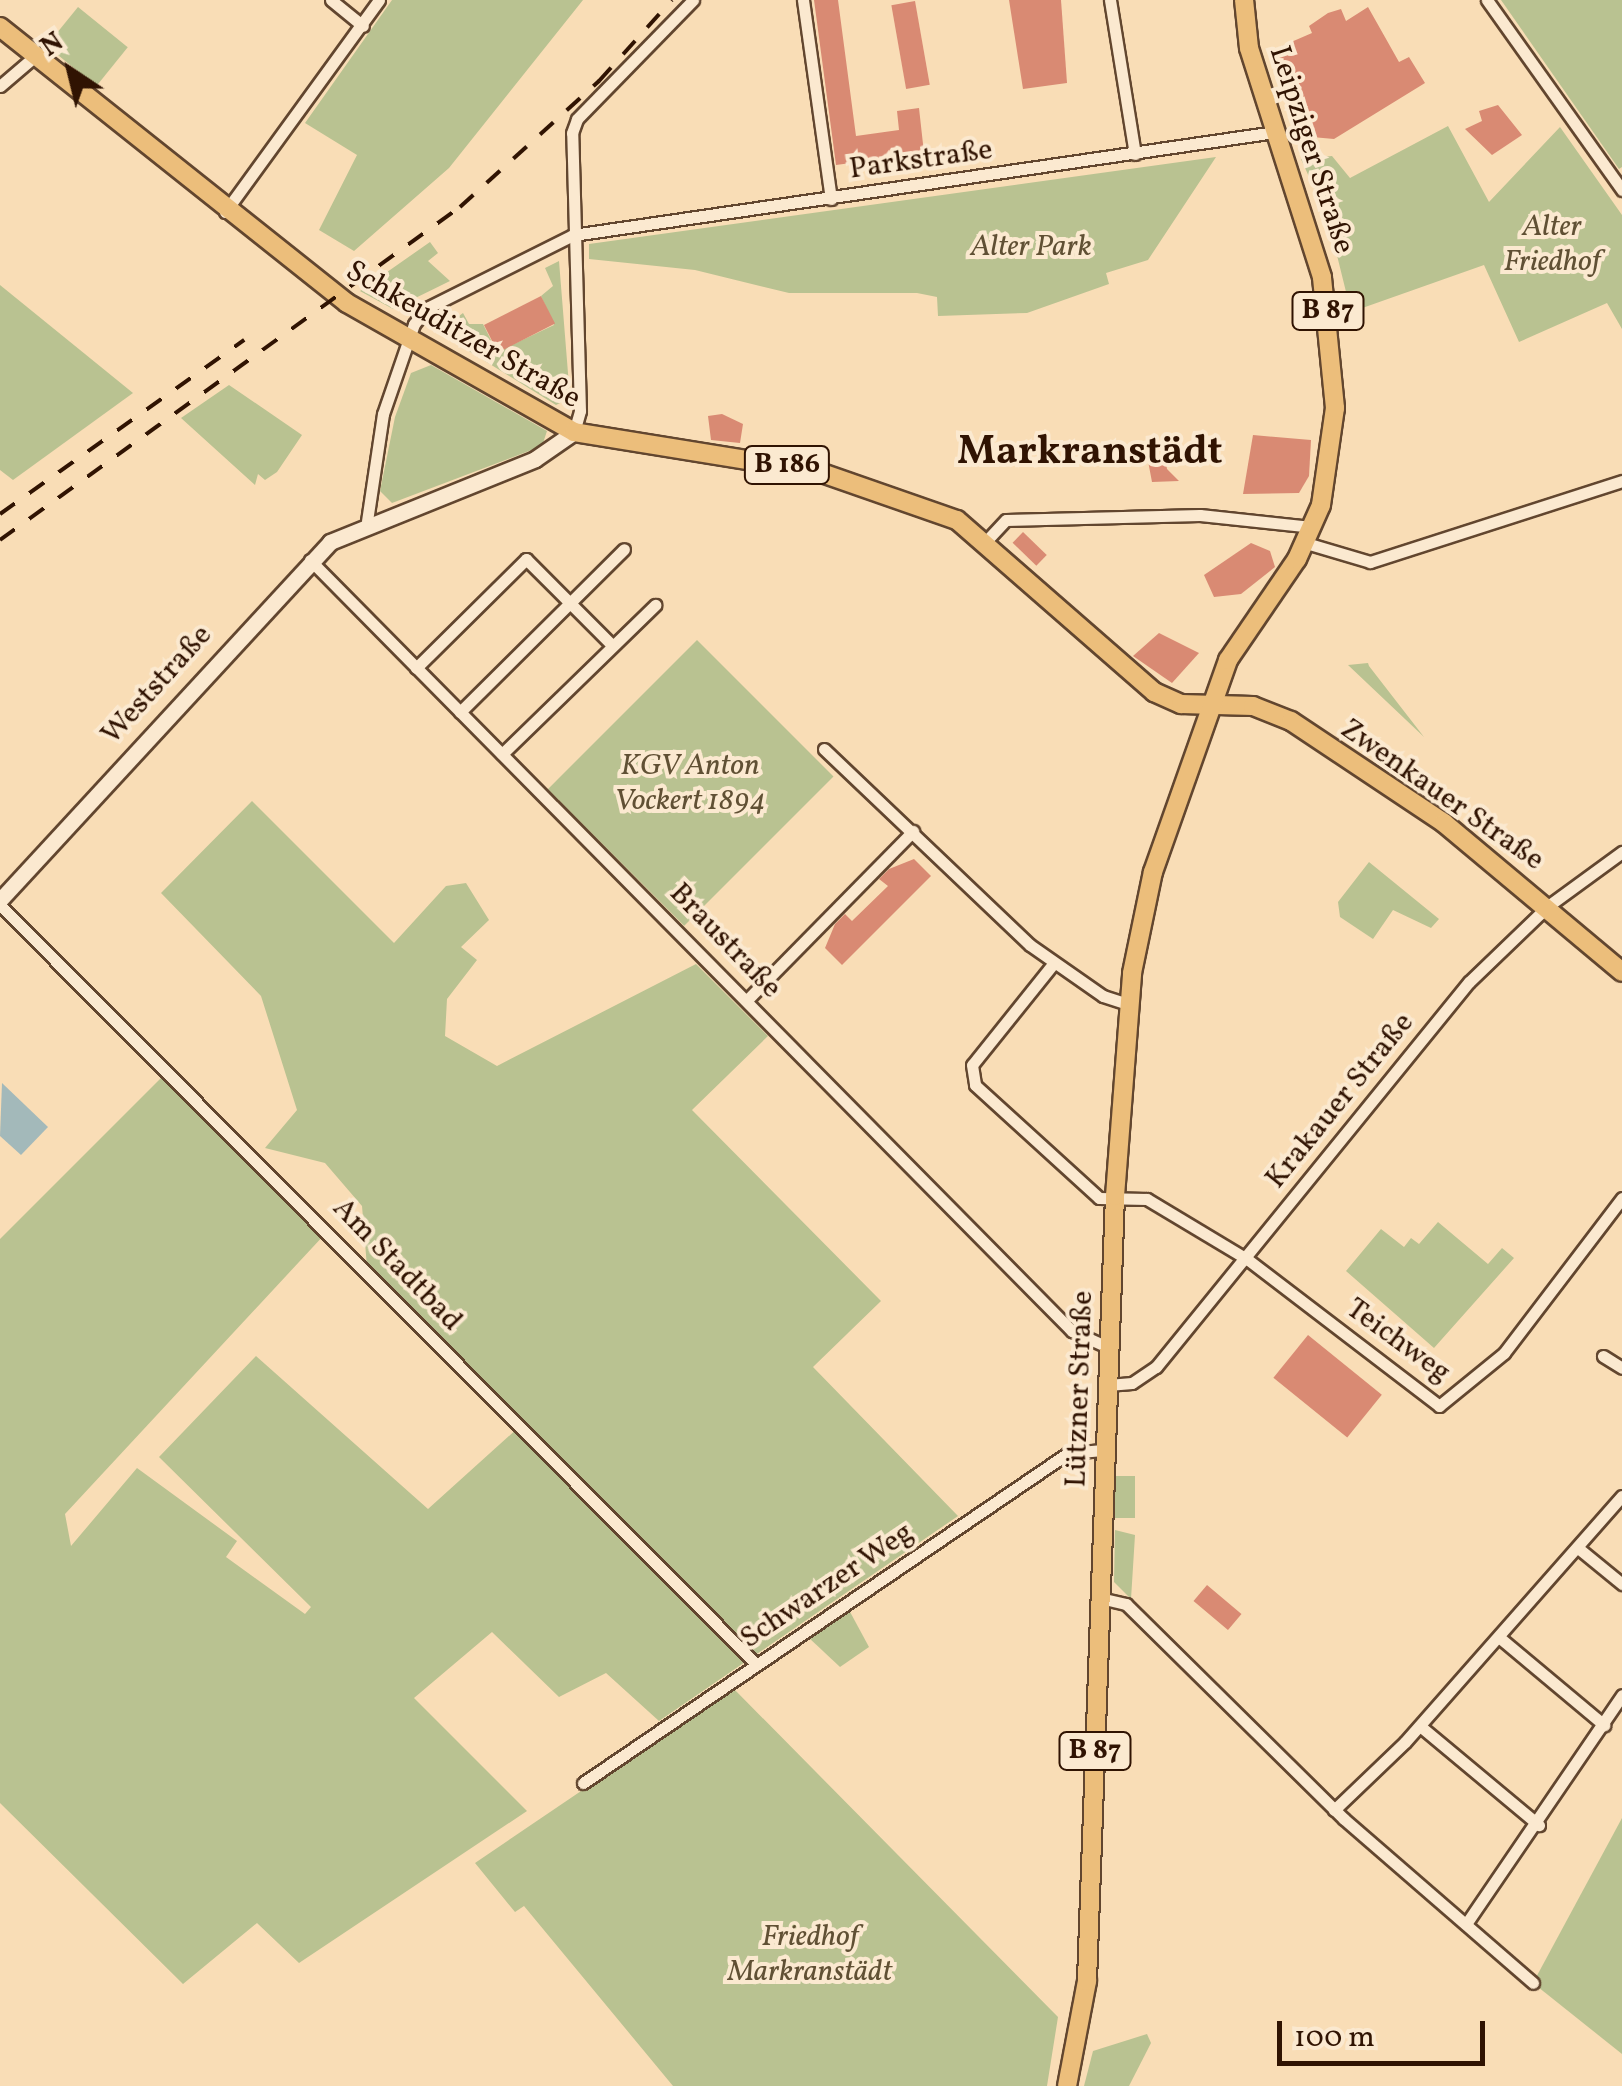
<!DOCTYPE html>
<html>
<head>
<meta charset="utf-8">
<style>
  body { margin:0 }
  #map { position:relative; width:1622px; height:2086px; overflow:hidden; background:#f9ddb6; font-family:Vollkorn,serif }
  div>[style] { position:absolute }
  .green>* { inset:0; background:#b9c291; transform-origin:0 0 }
  .water>* { inset:0; background:#a3b9ba }
  .building>* { inset:0; background:#d98a73; transform-origin:0 0 }
  .roads { filter:drop-shadow(2px 0 #62462f) drop-shadow(-2px 0 #62462f) drop-shadow(0 2px #62462f) drop-shadow(0 -2px #62462f) }
  .minor>* { height:11px; margin:-5.5px; padding:0 5.5px; transform-origin:5.5px; border-radius:5.5px; background:#fbe9d0 }
  .secondary>* { height:15px; margin:-7.5px; padding:0 7.5px; transform-origin:7.5px; border-radius:7.5px; background:#fbe9d0 }
  .primary>* { height:18px; margin:-9px; padding:0 9px; transform-origin:9px; border-radius:9px; background:#ecbe7b }
  .rail>* { height:4px; margin-top:-2px; transform-origin:0; background:repeating-linear-gradient(90deg,#301302 0 18px,transparent 0 36px) }
  span { translate:-50% -50%; white-space:nowrap; text-align:center; line-height:1.15; -webkit-text-stroke:8px #fbe9d0; paint-order:stroke }
  .shield-label span { padding:2px 8px; background:#fbe9d0; border:2px solid; border-radius:8px; -webkit-text-stroke-width:0 }
  .shield-label { font-size:28px; color:#301302; font-weight:700 }
  .street-label { font-size:30px; color:#301302 }
  .park-label { font-size:30px; color:#605034; font-style:italic }
  .district-label { font-size:40px; color:#301302; font-weight:700 }
  .north { position:absolute; left:20px; top:20px; width:100px; height:100px; -webkit-text-stroke:8px #fbe9d0; paint-order:stroke; rotate:325deg; font-size:28px; font-weight:700; line-height:40px; text-align:center; color:#301302 }
  .north::after { content:''; display:block; margin:auto; width:35px; height:45px; background:#301302; clip-path:polygon(50% 0,100% 100%,50% 72%,0 100%) }
  .scale { position:absolute; left:1277px; top:2021px; width:208px; height:45px; box-sizing:border-box; border:5px solid #301302; border-top:0; padding-left:12px; font-size:30px; line-height:35px; white-space:nowrap; color:#301302; -webkit-text-stroke:8px #fbe9d0; paint-order:stroke }
</style>
</head>
<body>
<div id="map">
  <div class="green">
    <i style="clip-path:polygon(392px 0,583px 0,449px 168px,354px 251px,319px 230px,357px 155px,305px 123px)"></i>
    <i style="clip-path:polygon(1501px 0,1622px 0,1622px 167px,1619px 169px)"></i>
    <i style="left:78px;top:7px;width:64px;height:50px;rotate:39deg"></i>
    <i style="clip-path:polygon(1448px 126px,1489px 202px,1560px 127px,1622px 215px,1622px 329px,1607px 303px,1519px 342px,1484px 265px,1351px 312px,1328px 219px,1301px 159px,1332px 156px,1350px 178px)"></i>
    <i style="clip-path:polygon(1216px 157px,1148px 260px,1106px 273px,1109px 284px,1027px 313px,938px 316px,937px 297px,917px 293px,789px 293px,695px 270px,589px 259px,589px 244px)"></i>
    <i style="clip-path:polygon(430px 242px,438px 253px,428px 261px,450px 281px,393px 309px,360px 291px)"></i>
    <i style="clip-path:polygon(559px 261px,570px 398px,556px 405px,438px 332px,463px 313px,469px 324px,483px 324px,497px 352px,554px 325px,541px 296px,553px 286px,545px 268px)"></i>
    <i style="clip-path:polygon(0 285px,133px 393px,13px 480px,0 470px)"></i>
    <i style="clip-path:polygon(431px 365px,547px 431px,542px 446px,392px 503px,380px 491px,395px 417px,411px 373px)"></i>
    <i style="clip-path:polygon(229px 385px,302px 435px,277px 472px,265px 480px,258px 474px,255px 485px,181px 418px)"></i>
    <i style="left:697px;top:640px;width:193px;height:211px;rotate:45deg"></i>
    <i style="clip-path:polygon(1368px 663px,1369px 666px,1424px 737px,1348px 665px)"></i>
    <i style="clip-path:polygon(252px 801px,394px 943px,446px 886px,466px 883px,489px 920px,461px 947px,477px 960px,447px 999px,445px 1036px,497px 1066px,696px 964px,768px 1036px,692px 1110px,881px 1301px,813px 1367px,958px 1516px,659px 1721px,606px 1673px,559px 1697px,492px 1632px,414px 1698px,527px 1811px,299px 1963px,257px 1923px,183px 1984px,0 1803px,0 1239px,163px 1076px,325px 1234px,65px 1514px,71px 1546px,137px 1468px,237px 1541px,226px 1557px,305px 1614px,311px 1607px,159px 1457px,256px 1356px,428px 1509px,519px 1427px,367px 1267px,362px 1206px,325px 1163px,265px 1148px,297px 1110px,261px 996px,161px 893px)"></i>
    <i style="clip-path:polygon(1369px 862px,1439px 919px,1431px 928px,1393px 910px,1373px 939px,1340px 917px,1338px 902px)"></i>
    <i style="clip-path:polygon(1438px 1222px,1488px 1264px,1502px 1248px,1514px 1258px,1434px 1348px,1346px 1271px,1381px 1229px,1404px 1247px,1411px 1238px,1419px 1244px)"></i>
    <i style="left:1114px;top:1476px;width:21px;height:42px"></i>
    <i style="clip-path:polygon(1115px 1530px,1135px 1535px,1131px 1599px,1114px 1582px)"></i>
    <i style="clip-path:polygon(849px 1610px,869px 1647px,840px 1667px,808px 1637px)"></i>
    <i style="clip-path:polygon(733px 1688px,1058px 2017px,1047px 2086px,673px 2086px,524px 1906px,515px 1912px,475px 1863px)"></i>
    <i style="clip-path:polygon(1622px 1818px,1622px 2054px,1533px 1983px)"></i>
    <i style="clip-path:polygon(1147px 2034px,1151px 2043px,1129px 2086px,1084px 2086px,1093px 2051px)"></i>
  </div>
  <div class="water">
    <i style="clip-path:polygon(2px 1083px,48px 1127px,21px 1155px,0 1136px)"></i>
  </div>
  <div class="building">
    <i style="clip-path:polygon(814px 0,838px 0,856px 136px,899px 130px,897px 111px,919px 108px,924px 153px,836px 165px)"></i>
    <i style="clip-path:polygon(1009px 0,1061px 0,1067px 83px,1023px 89px)"></i>
    <i style="left:915px;top:1px;width:85px;height:24px;rotate:80deg"></i>
    <i style="clip-path:polygon(1368px 7px,1399px 62px,1409px 57px,1425px 83px,1334px 139px,1301px 136px,1306px 118px,1275px 49px,1312px 33px,1309px 26px,1328px 13px,1341px 9px,1346px 21px)"></i>
    <i style="clip-path:polygon(1498px 105px,1522px 135px,1492px 155px,1465px 129px,1482px 121px,1479px 111px)"></i>
    <i style="left:541px;top:296px;width:31px;height:64px;rotate:63deg"></i>
    <i style="clip-path:polygon(722px 414px,743px 424px,740px 443px,711px 440px,708px 416px)"></i>
    <i style="clip-path:polygon(1253px 435px,1311px 440px,1309px 476px,1299px 493px,1243px 494px)"></i>
    <i style="clip-path:polygon(1165px 458px,1167px 469px,1179px 481px,1152px 482px,1148px 461px)"></i>
    <i style="left:1023px;top:532px;width:33px;height:15px;rotate:44deg"></i>
    <i style="clip-path:polygon(1251px 543px,1270px 551px,1275px 567px,1241px 594px,1214px 597px,1204px 575px)"></i>
    <i style="clip-path:polygon(1159px 633px,1199px 653px,1172px 683px,1133px 656px)"></i>
    <i style="clip-path:polygon(914px 859px,931px 876px,842px 965px,825px 948px,835px 924px,845px 914px,852px 921px,888px 886px,879px 879px,889px 869px)"></i>
    <i style="left:1308px;top:1335px;width:95px;height:55px;rotate:39deg"></i>
    <i style="left:1207px;top:1585px;width:45px;height:21px;rotate:40deg"></i>
  </div>
  <div class="roads">
    <div class="minor">
      <i style="left:331px;top:0;width:41px;rotate:39.1deg"></i>
      <i style="left:803px;top:0;width:201px;rotate:82deg"></i>
      <i style="left:1110px;top:0;width:156px;rotate:80.8deg"></i>
      <i style="left:1487px;top:0;width:233px;rotate:54.6deg"></i>
      <i style="left:0;top:86px;width:45px;rotate:-40.5deg"></i>
      <i style="left:225px;top:212px;width:262px;rotate:-54deg"></i>
      <i style="left:574px;top:432px;width:22px;rotate:-74deg"></i>
      <i style="left:580px;top:411px;width:278px;rotate:-91.6deg"></i>
      <i style="left:572px;top:133px;width:15px;rotate:-70deg"></i>
      <i style="left:577px;top:119px;width:166px;rotate:-45.7deg"></i>
      <i style="left:367px;top:521px;width:108px;rotate:-81.5deg"></i>
      <i style="left:383px;top:414px;width:95px;rotate:-71deg"></i>
      <i style="left:414px;top:324px;width:21px;rotate:-51deg"></i>
      <i style="left:427px;top:308px;width:163px;rotate:-26.6deg"></i>
      <i style="left:573px;top:235px;width:710px;rotate:-8.35deg"></i>
      <i style="left:988px;top:539px;width:26px;rotate:-47deg"></i>
      <i style="left:1006px;top:520px;width:194px;rotate:-1.5deg"></i>
      <i style="left:1200px;top:515px;width:114px;rotate:6.1deg"></i>
      <i style="left:1306px;top:543px;width:67px;rotate:16.5deg"></i>
      <i style="left:1370px;top:562px;width:265px;rotate:-17.8deg"></i>
      <i style="left:310px;top:560px;width:1084px;rotate:45.34deg"></i>
      <i style="left:1072px;top:1331px;width:42px;rotate:24.1deg"></i>
      <i style="left:416px;top:668px;width:155px;rotate:-44.7deg"></i>
      <i style="left:526px;top:559px;width:122px;rotate:45deg"></i>
      <i style="left:460px;top:712px;width:231px;rotate:-44.8deg"></i>
      <i style="left:824px;top:749px;width:284px;rotate:43.6deg"></i>
      <i style="left:1030px;top:945px;width:89px;rotate:34.9deg"></i>
      <i style="left:1103px;top:996px;width:26px;rotate:18deg"></i>
      <i style="left:502px;top:754px;width:214px;rotate:-44.2deg"></i>
      <i style="left:0;top:905px;width:1071px;rotate:45.11deg"></i>
      <i style="left:1053px;top:964px;width:129px;rotate:128.7deg"></i>
      <i style="left:972px;top:1065px;width:20px;rotate:81deg"></i>
      <i style="left:975px;top:1085px;width:168px;rotate:42.3deg"></i>
      <i style="left:1099px;top:1198px;width:48px;rotate:1.2deg"></i>
      <i style="left:1147px;top:1199px;width:117px;rotate:31deg"></i>
      <i style="left:1247px;top:1259px;width:242px;rotate:37.4deg"></i>
      <i style="left:1439px;top:1406px;width:84px;rotate:-39.2deg"></i>
      <i style="left:1504px;top:1353px;width:195px;rotate:-52.7deg"></i>
      <i style="left:747px;top:1000px;width:237px;rotate:-45.5deg"></i>
      <i style="left:1603px;top:1356px;width:22px;rotate:32deg"></i>
      <i style="left:1108px;top:1385px;width:24px;rotate:-5deg"></i>
      <i style="left:1132px;top:1383px;width:29px;rotate:-34deg"></i>
      <i style="left:1156px;top:1367px;width:496px;rotate:-50.9deg"></i>
      <i style="left:1469px;top:982px;width:110px;rotate:-43.9deg"></i>
      <i style="left:1548px;top:906px;width:92px;rotate:-36.1deg"></i>
      <i style="left:1578px;top:1548px;width:57px;rotate:39.3deg"></i>
      <i style="left:1100px;top:1598px;width:27px;rotate:13deg"></i>
      <i style="left:1126px;top:1604px;width:306px;rotate:44.6deg"></i>
      <i style="left:1344px;top:1819px;width:250px;rotate:40.9deg"></i>
      <i style="left:1500px;top:1638px;width:136px;rotate:39.9deg"></i>
      <i style="left:1420px;top:1726px;width:155px;rotate:39.8deg"></i>
      <i style="left:583px;top:1783px;width:587px;rotate:-34.23deg"></i>
      <i style="left:1068px;top:1453px;width:38px;rotate:-5deg"></i>
      <i style="left:1334px;top:1810px;width:98px;rotate:-43.8deg"></i>
      <i style="left:1405px;top:1742px;width:328px;rotate:-48.6deg"></i>
      <i style="left:1466px;top:1924px;width:277px;rotate:-55.7deg"></i>
    </div>
    <div class="secondary">
      <i style="left:0;top:900px;width:487px;rotate:-47.3deg"></i>
      <i style="left:330px;top:542px;width:221px;rotate:-22deg"></i>
      <i style="left:535px;top:459px;width:47px;rotate:-34.7deg"></i>
    </div>
    <div class="primary">
      <i style="left:0;top:27px;width:443px;rotate:38.5deg"></i>
      <i style="left:347px;top:303px;width:261px;rotate:29.6deg"></i>
      <i style="left:574px;top:432px;width:245px;rotate:9.2deg"></i>
      <i style="left:816px;top:471px;width:149px;rotate:19.2deg"></i>
      <i style="left:957px;top:520px;width:262px;rotate:41.1deg"></i>
      <i style="left:1154px;top:692px;width:30px;rotate:24deg"></i>
      <i style="left:1181px;top:704px;width:72px;rotate:1.6deg"></i>
      <i style="left:1253px;top:706px;width:41px;rotate:21.5deg"></i>
      <i style="left:1291px;top:721px;width:184px;rotate:33.7deg"></i>
      <i style="left:1444px;top:823px;width:232px;rotate:39.9deg"></i>
      <i style="left:1067px;top:2086px;width:107px;rotate:-79.2deg"></i>
      <i style="left:1087px;top:1981px;width:785px;rotate:-87.96deg"></i>
      <i style="left:1115px;top:1196px;width:224px;rotate:-85.6deg"></i>
      <i style="left:1132px;top:973px;width:103px;rotate:-78.3deg"></i>
      <i style="left:1153px;top:872px;width:225px;rotate:-70.5deg"></i>
      <i style="left:1228px;top:660px;width:122px;rotate:-55.7deg"></i>
      <i style="left:1297px;top:559px;width:59px;rotate:-66deg"></i>
      <i style="left:1321px;top:505px;width:98px;rotate:-81.8deg"></i>
      <i style="left:1335px;top:408px;width:132px;rotate:-95.7deg"></i>
      <i style="left:1322px;top:277px;width:240px;rotate:-107.7deg"></i>
      <i style="left:1249px;top:48px;width:48px;rotate:-95.9deg"></i>
    </div>
  </div>
  <div class="rail">
    <i style="left:0;top:514px;width:300px;rotate:-35.5deg"></i>
    <i style="left:0;top:540px;width:568px;rotate:-35.9deg"></i>
    <i style="left:460px;top:207px;width:188px;rotate:-42.2deg"></i>
    <i style="left:599px;top:81px;width:109px;rotate:-48deg"></i>
  </div>
  <div class="shield-label">
    <span style="left:1328px;top:311px">B 87</span>
    <span style="left:787px;top:465px">B 186</span>
    <span style="left:1095px;top:1751px">B 87</span>
  </div>
  <div class="street-label">
    <span style="left:1311px;top:150px;rotate:72deg">Leipziger Straße</span>
    <span style="left:921px;top:160px;rotate:-8deg">Parkstraße</span>
    <span style="left:463px;top:335px;rotate:30deg">Schkeuditzer Straße</span>
    <span style="left:157px;top:685px;rotate:-48deg">Weststraße</span>
    <span style="left:1442px;top:795px;rotate:35deg">Zwenkauer Straße</span>
    <span style="left:725px;top:941px;rotate:46deg">Braustraße</span>
    <span style="left:1340px;top:1101px;rotate:-51deg">Krakauer Straße</span>
    <span style="left:397px;top:1265px;rotate:46deg">Am Stadtbad</span>
    <span style="left:1398px;top:1341px;rotate:36deg">Teichweg</span>
    <span style="left:1080px;top:1389px;rotate:-88deg">Lützner Straße</span>
    <span style="left:827px;top:1586px;rotate:-34deg">Schwarzer Weg</span>
  </div>
  <div class="park-label">
    <span style="left:1552px;top:244px">Alter<br>Friedhof</span>
    <span style="left:1031px;top:247px">Alter Park</span>
    <span style="left:690px;top:783px">KGV Anton<br>Vockert 1894</span>
    <span style="left:810px;top:1954px">Friedhof<br>Markranstädt</span>
  </div>
  <div class="district-label">
    <span style="left:1090px;top:453px">Markranstädt</span>
  </div>
  <div class="north">N</div>
  <div class="scale">100 m</div>
</div>
</body>
</html>
